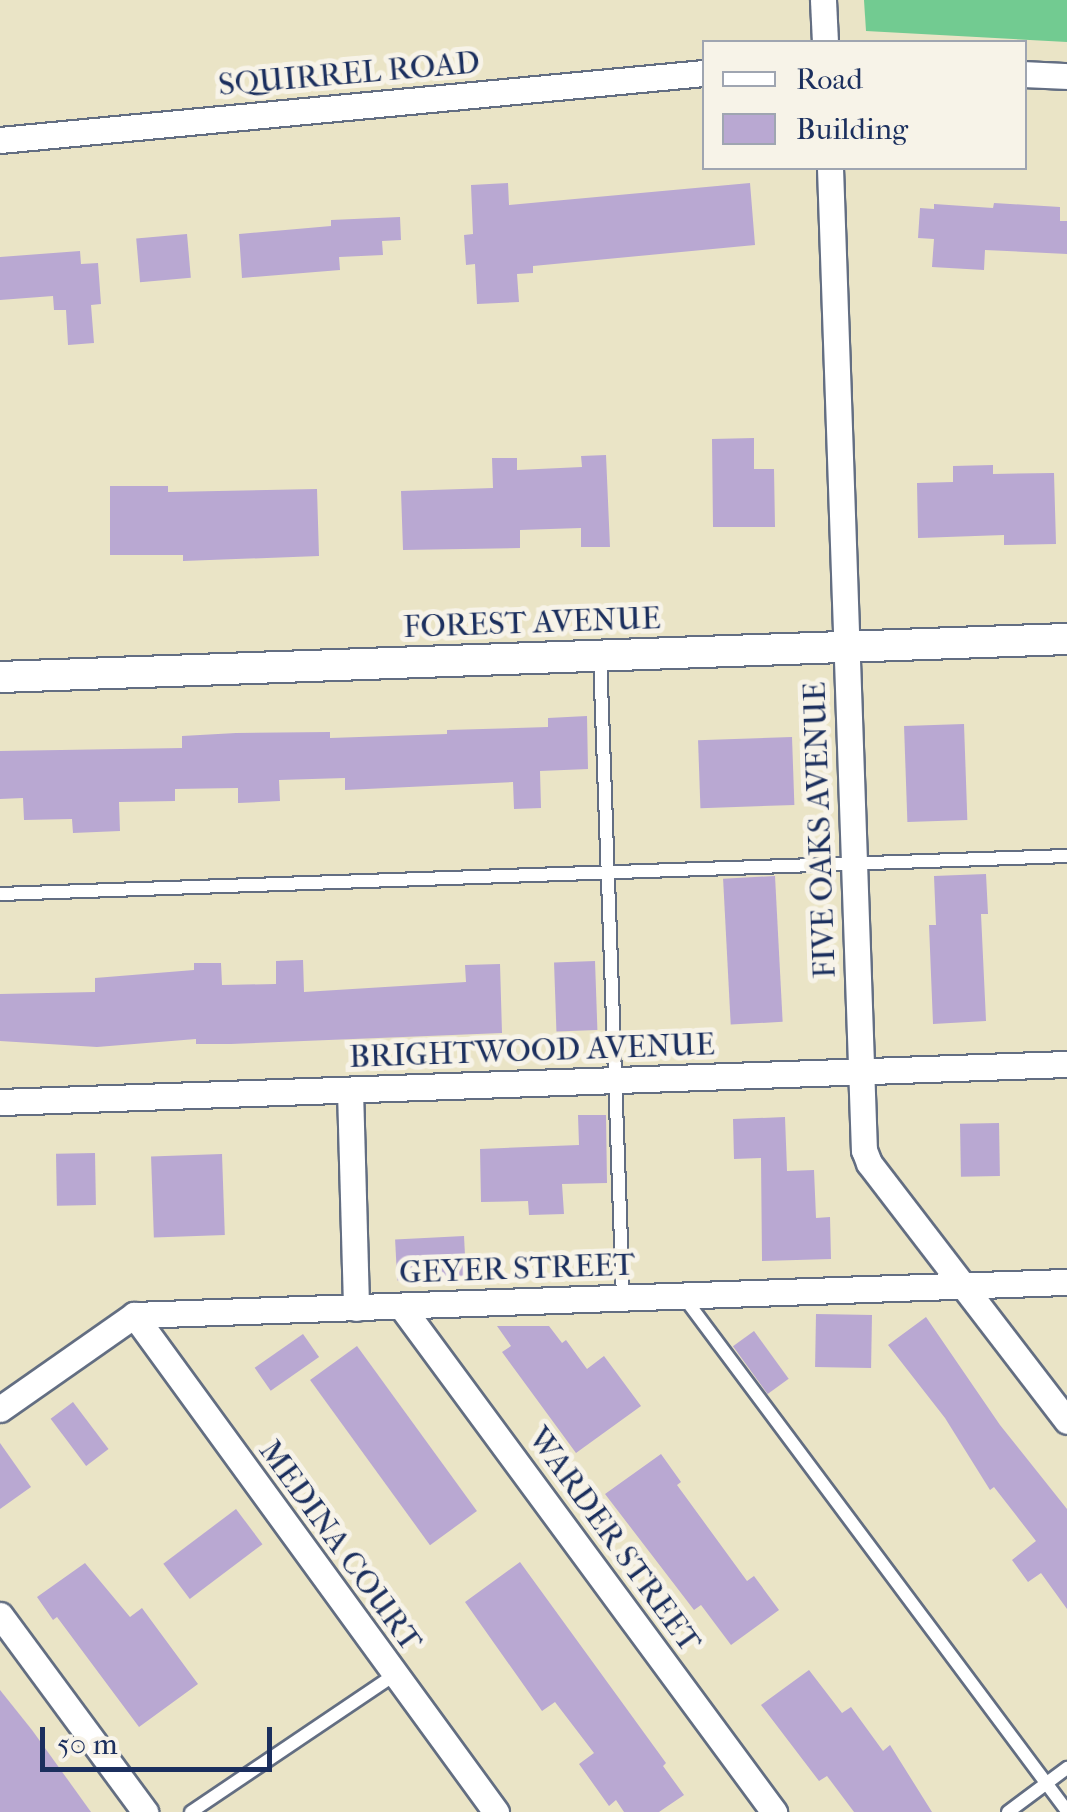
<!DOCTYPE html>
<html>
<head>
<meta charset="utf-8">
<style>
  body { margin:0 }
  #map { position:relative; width:1067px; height:1812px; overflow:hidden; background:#eae4c6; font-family:"IM FELL French Canon",serif }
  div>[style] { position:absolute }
  .green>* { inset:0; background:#72cb91 }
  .building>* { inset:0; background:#b9a8d2; transform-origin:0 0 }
  .roads { filter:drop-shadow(2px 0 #636e82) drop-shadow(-2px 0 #636e82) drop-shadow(0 2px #636e82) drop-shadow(0 -2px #636e82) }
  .service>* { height:12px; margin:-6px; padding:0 6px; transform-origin:6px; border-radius:6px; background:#fff }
  .minor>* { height:25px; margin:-12.5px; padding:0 12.5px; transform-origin:12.5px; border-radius:12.5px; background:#fff }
  .tertiary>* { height:30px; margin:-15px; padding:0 15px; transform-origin:15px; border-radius:15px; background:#fff }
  span { translate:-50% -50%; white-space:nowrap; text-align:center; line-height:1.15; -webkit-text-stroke:10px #f7f3e8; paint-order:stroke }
  .street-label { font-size:32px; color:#1b2f5e }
  .legend { position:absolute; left:702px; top:40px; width:325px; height:130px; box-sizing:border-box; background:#f7f3e8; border:2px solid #9fa5b1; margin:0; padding:12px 18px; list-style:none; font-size:30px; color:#1b2f5e }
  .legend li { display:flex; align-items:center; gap:20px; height:50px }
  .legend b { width:50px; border:2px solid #9fa5b1 }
  .scale { position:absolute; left:40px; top:1727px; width:232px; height:45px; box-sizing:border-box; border:5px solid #1b2f5e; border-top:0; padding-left:12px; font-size:30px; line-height:35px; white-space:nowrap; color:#1b2f5e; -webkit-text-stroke:8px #f7f3e8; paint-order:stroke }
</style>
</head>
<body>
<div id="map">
  <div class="green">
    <i style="clip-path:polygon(864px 0,1067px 0,1067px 42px,866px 31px)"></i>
  </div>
  <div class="building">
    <i style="clip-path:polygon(508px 183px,509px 205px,750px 183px,755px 245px,533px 266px,533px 273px,517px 274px,519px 302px,477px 304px,475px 264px,466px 265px,464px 235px,473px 234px,471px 185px)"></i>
    <i style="clip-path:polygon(994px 203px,1060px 207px,1060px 221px,1067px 221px,1067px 254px,985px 250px,984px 270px,932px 267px,934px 239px,918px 238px,920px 208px,934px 209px,934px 204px,993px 208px)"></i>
    <i style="clip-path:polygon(400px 217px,401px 240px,382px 241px,383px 255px,339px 257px,340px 270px,242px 278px,239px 234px,331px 226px,331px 220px)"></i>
    <i style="left:187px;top:234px;width:44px;height:51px;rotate:85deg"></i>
    <i style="clip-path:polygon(80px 251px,81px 264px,98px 263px,101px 304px,91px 305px,94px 343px,68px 345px,66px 310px,54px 310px,53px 296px,0 300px,0 257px)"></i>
    <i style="clip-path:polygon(754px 438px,754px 469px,774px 469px,775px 527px,713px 527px,712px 439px)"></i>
    <i style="clip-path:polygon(606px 455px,610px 547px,581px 547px,581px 528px,520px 530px,520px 548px,403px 550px,401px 491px,493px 488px,492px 458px,517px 458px,517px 470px,582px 467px,581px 456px)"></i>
    <i style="clip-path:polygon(993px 465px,993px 474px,1054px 473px,1056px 544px,1004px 545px,1004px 535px,918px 538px,917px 483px,953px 482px,953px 466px)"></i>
    <i style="clip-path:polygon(110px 486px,168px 486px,168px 492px,317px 489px,319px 556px,183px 561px,183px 555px,110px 555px)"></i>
    <i style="clip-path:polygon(587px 716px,588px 769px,540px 771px,541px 808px,514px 809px,513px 782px,345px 790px,345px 778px,279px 780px,280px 801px,238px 803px,238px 788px,175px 789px,175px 801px,119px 802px,120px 831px,73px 833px,72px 819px,24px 820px,23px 798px,0 799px,0 751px,182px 748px,182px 736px,236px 733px,330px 732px,330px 738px,447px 734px,447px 730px,548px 727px,548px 718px)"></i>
    <i style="left:964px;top:724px;width:96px;height:60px;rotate:88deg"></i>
    <i style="left:792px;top:737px;width:68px;height:94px;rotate:88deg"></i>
    <i style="clip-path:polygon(986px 874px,988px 914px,981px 914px,986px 1021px,933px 1024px,929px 925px,936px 925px,934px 876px)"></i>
    <i style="left:775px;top:876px;width:146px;height:52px;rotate:87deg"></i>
    <i style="clip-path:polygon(303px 960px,304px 992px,466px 982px,465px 965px,500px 964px,502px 1033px,231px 1044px,196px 1044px,196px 1039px,97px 1047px,0 1041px,0 994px,95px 992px,95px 978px,194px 970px,194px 963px,221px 963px,222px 985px,276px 984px,276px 961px)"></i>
    <i style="left:595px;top:961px;width:69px;height:41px;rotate:88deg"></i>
    <i style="clip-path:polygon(578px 1115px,606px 1115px,607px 1183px,562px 1184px,564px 1214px,529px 1215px,528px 1201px,481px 1202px,480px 1149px,579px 1145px)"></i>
    <i style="clip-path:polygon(785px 1117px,787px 1171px,814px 1170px,816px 1218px,830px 1217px,831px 1259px,762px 1261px,761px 1158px,734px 1159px,733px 1119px)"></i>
    <i style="left:999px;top:1123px;width:53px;height:39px;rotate:89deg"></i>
    <i style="left:95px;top:1153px;width:52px;height:39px;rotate:89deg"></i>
    <i style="left:222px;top:1154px;width:81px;height:71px;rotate:88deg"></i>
    <i style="left:464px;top:1236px;width:41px;height:69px;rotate:87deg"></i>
    <i style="left:816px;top:1314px;width:56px;height:53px;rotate:1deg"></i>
    <i style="clip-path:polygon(926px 1317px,1000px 1425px,1067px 1509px,1067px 1609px,1041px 1573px,1028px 1582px,1012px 1560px,1036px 1541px,994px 1487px,990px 1490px,945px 1418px,888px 1345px)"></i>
    <i style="clip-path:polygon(497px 1326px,549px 1326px,562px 1343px,566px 1340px,587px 1369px,604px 1356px,641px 1406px,576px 1453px,502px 1352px,511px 1346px)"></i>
    <i style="left:754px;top:1331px;width:59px;height:26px;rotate:54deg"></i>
    <i style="left:303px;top:1334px;width:28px;height:59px;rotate:55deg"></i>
    <i style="left:357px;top:1346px;width:204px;height:58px;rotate:54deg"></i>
    <i style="left:73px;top:1402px;width:59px;height:28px;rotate:53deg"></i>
    <i style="clip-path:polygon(0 1443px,31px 1487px,0 1509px)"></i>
    <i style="clip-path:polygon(661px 1454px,681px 1482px,677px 1485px,747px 1581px,754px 1576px,779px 1610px,731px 1645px,701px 1605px,694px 1610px,605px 1494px)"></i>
    <i style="left:236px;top:1509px;width:44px;height:91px;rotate:53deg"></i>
    <i style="clip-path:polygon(520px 1562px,666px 1763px,663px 1766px,684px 1795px,659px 1812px,624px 1812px,616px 1800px,609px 1806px,579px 1764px,594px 1753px,555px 1702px,542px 1711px,465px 1602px)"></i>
    <i style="clip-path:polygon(85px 1563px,130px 1617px,142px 1608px,198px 1684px,139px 1727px,57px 1617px,53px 1620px,37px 1597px)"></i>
    <i style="clip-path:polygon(809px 1670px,842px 1713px,851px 1707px,883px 1751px,890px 1745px,932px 1812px,854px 1812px,827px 1776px,819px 1781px,761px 1705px)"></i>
    <i style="clip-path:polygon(0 1690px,32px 1730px,91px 1812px,0 1812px)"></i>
  </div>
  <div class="roads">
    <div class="service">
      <i style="left:600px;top:656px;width:641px;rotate:87.95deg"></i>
      <i style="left:0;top:894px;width:1068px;rotate:-2.04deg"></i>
      <i style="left:683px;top:1296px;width:642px;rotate:53.29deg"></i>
      <i style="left:191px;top:1812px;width:244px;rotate:-34deg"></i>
      <i style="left:1008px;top:1812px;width:74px;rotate:-36.7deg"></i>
    </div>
    <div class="minor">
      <i style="left:823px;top:0;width:42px;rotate:87.3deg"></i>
      <i style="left:1024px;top:74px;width:43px;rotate:2.7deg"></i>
      <i style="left:0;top:140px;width:707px;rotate:-5.44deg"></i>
      <i style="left:830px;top:168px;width:983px;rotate:88.02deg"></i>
      <i style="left:864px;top:1150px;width:14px;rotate:69deg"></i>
      <i style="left:869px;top:1163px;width:325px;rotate:52.5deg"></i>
      <i style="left:350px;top:1090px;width:218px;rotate:88.4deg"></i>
      <i style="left:0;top:1102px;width:1068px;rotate:-2.04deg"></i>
      <i style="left:401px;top:1306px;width:629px;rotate:53.6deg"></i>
      <i style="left:134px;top:1315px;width:615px;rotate:53.93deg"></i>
      <i style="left:0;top:1409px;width:164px;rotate:-35deg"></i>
      <i style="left:134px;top:1315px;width:934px;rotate:-2.03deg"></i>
      <i style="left:0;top:1615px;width:245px;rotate:53.6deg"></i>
    </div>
    <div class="tertiary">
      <i style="left:0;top:677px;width:1068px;rotate:-2.04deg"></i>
    </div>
  </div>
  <div class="street-label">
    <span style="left:349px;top:74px;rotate:-5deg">SQUIRREL ROAD</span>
    <span style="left:532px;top:623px;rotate:-2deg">FOREST AVENUE</span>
    <span style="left:820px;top:830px;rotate:-92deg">FIVE OAKS AVENUE</span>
    <span style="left:532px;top:1051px;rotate:-2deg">BRIGHTWOOD AVENUE</span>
    <span style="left:517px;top:1269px;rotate:-2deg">GEYER STREET</span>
    <span style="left:614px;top:1540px;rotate:54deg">WARDER STREET</span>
    <span style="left:340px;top:1546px;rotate:54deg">MEDINA COURT</span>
  </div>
  <ul class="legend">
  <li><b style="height:12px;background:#fff"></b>Road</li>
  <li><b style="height:28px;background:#b9a8d2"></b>Building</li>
  </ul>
  <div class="scale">50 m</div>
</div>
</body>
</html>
